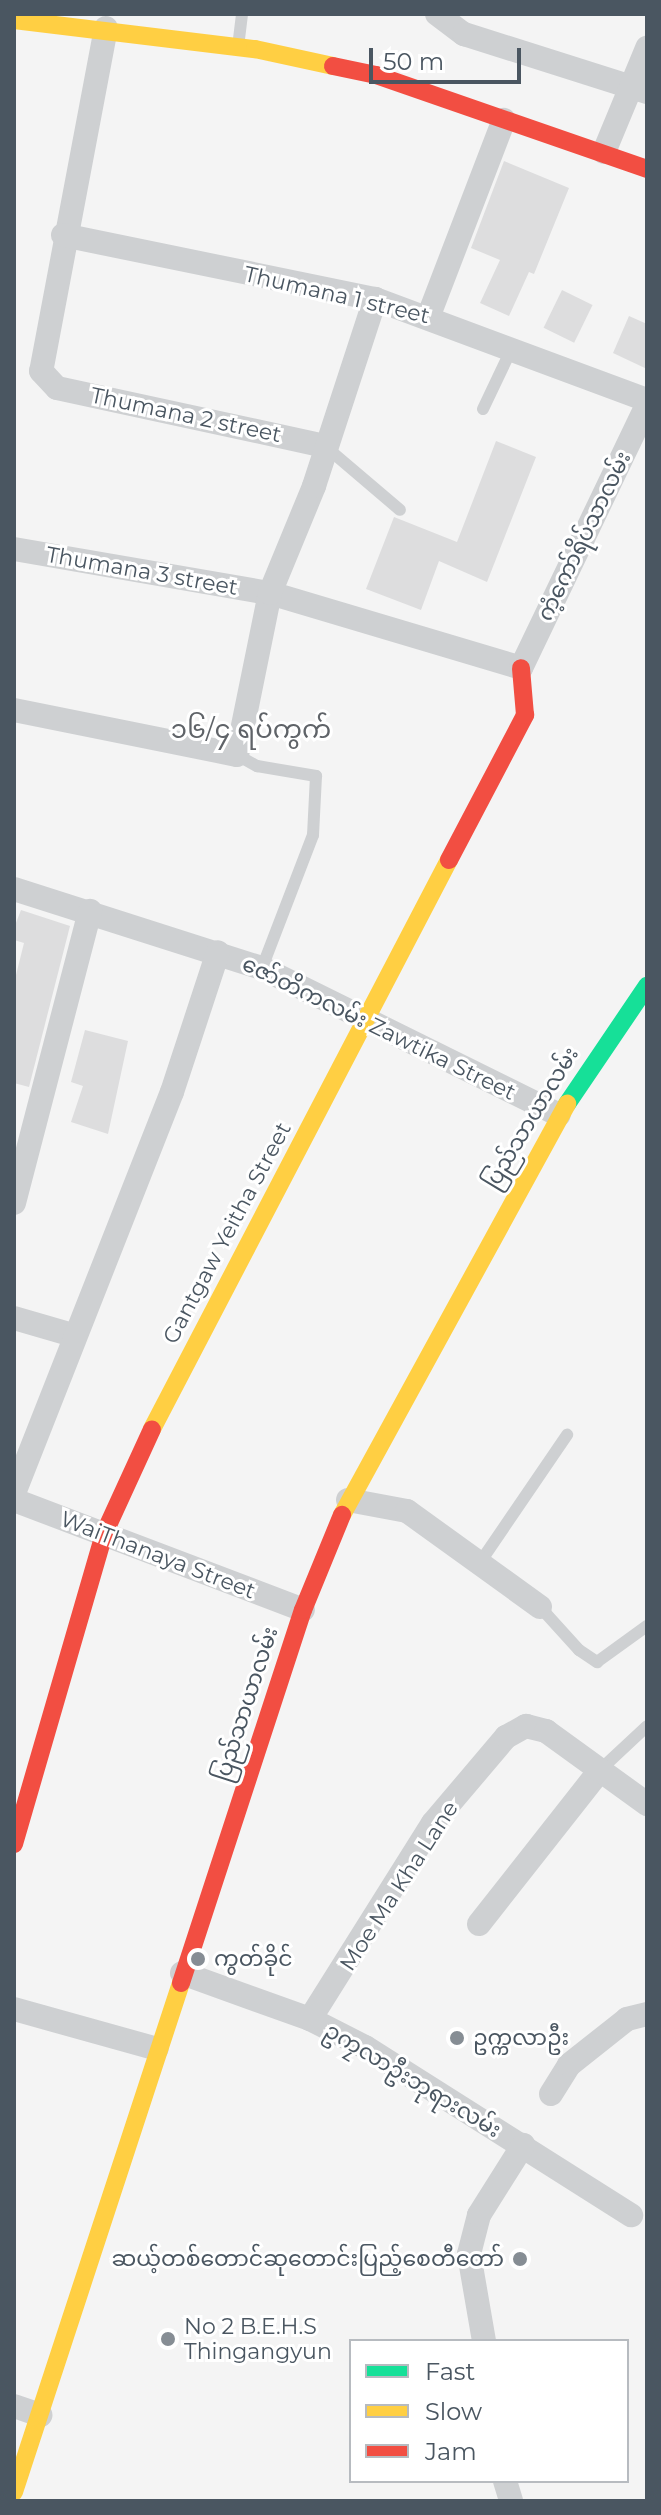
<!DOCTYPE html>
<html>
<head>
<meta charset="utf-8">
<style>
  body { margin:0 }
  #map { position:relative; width:661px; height:2515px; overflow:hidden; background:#f4f4f4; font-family:Montserrat,"Noto Sans Myanmar",sans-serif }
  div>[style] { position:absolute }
  .building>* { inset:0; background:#ddddde; transform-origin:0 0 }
  .lane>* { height:12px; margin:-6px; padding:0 6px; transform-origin:6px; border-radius:6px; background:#ced0d2 }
  .street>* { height:24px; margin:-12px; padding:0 12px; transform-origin:12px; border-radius:12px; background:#ced0d2 }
  .fast>* { height:18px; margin:-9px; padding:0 9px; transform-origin:9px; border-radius:9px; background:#16e098 }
  .slow>* { height:18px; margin:-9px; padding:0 9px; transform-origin:9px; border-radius:9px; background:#ffcf43 }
  .jam>* { height:18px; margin:-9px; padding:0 9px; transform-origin:9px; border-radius:9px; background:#f24e42 }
  .dots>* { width:22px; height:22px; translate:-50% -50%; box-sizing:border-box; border:4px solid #fff; border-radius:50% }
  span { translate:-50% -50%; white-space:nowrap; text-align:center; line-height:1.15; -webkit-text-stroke:6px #fff; paint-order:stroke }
  .street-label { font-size:22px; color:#4a5661 }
  .poi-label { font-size:22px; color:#4a5661 }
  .left { translate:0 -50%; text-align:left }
  .right { translate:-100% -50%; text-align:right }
  .quarter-label { font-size:26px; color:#5f6368 }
  .frame { position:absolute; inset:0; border:16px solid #4a5661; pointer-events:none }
  .legend { position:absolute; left:349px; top:2339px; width:280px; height:144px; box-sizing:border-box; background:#fff; border:2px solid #b7bbc0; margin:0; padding:10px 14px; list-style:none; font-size:24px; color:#4a5661 }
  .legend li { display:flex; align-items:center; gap:16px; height:40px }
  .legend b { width:40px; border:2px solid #b7bbc0 }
  .scale { position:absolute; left:369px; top:48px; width:152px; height:36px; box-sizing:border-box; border:4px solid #4a5661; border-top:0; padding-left:10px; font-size:24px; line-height:28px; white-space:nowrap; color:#4a5661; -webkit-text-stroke:6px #fff; paint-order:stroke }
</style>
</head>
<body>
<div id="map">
  <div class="building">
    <i style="clip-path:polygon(504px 161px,569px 188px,534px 274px,529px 272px,509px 316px,480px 303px,500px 260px,471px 248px)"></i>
    <i style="left:562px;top:290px;width:34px;height:42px;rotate:26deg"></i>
    <i style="clip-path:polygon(629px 316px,647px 324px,647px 369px,613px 353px)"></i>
    <i style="clip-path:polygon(496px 441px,536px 457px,487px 582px,439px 561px,421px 610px,366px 589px,394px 517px,457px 542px)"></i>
    <i style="clip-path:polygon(21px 910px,70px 926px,29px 1087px,14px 1083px,14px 983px,24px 943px,14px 940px,14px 928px)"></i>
    <i style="clip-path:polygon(85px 1030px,128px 1041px,108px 1134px,71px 1122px,83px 1086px,71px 1082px)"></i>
  </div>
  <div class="lane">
    <i style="left:238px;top:47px;width:33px;rotate:-83deg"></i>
    <i style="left:483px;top:409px;width:68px;rotate:-64.6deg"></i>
    <i style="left:326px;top:447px;width:97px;rotate:40.4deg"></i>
    <i style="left:237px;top:755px;width:23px;rotate:29deg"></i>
    <i style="left:257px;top:766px;width:60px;rotate:9.6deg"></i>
    <i style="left:316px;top:776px;width:59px;rotate:92.9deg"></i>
    <i style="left:313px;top:835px;width:142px;rotate:111deg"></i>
    <i style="left:481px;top:1561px;width:153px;rotate:-55.7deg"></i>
    <i style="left:540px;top:1607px;width:58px;rotate:47.8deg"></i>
    <i style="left:579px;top:1650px;width:22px;rotate:34deg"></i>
    <i style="left:597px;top:1662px;width:62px;rotate:-35.8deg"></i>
    <i style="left:600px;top:1770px;width:64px;rotate:-43.1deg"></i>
  </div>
  <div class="street">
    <i style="left:437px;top:14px;width:34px;rotate:37deg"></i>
    <i style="left:464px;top:34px;width:192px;rotate:17.6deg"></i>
    <i style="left:106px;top:28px;width:349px;rotate:100.7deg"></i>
    <i style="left:41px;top:371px;width:23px;rotate:47deg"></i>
    <i style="left:57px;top:388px;width:274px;rotate:12.2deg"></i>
    <i style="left:604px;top:152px;width:113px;rotate:-67.5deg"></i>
    <i style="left:63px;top:235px;width:318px;rotate:11.6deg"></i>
    <i style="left:375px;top:299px;width:290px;rotate:20.4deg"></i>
    <i style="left:429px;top:315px;width:209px;rotate:-69deg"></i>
    <i style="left:14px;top:549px;width:260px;rotate:9.8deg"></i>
    <i style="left:270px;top:593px;width:262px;rotate:16.6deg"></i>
    <i style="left:521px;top:668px;width:292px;rotate:-64.4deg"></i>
    <i style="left:14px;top:710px;width:227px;rotate:11.4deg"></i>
    <i style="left:237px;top:755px;width:165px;rotate:-78.5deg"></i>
    <i style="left:270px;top:593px;width:116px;rotate:-67.6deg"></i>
    <i style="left:314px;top:486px;width:197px;rotate:-71.9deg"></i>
    <i style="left:14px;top:889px;width:260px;rotate:17.7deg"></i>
    <i style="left:262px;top:968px;width:331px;rotate:26.3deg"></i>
    <i style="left:14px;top:1203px;width:302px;rotate:-75.4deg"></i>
    <i style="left:14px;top:1318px;width:61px;rotate:16.1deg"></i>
    <i style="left:14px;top:1493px;width:431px;rotate:-68.5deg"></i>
    <i style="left:172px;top:1092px;width:147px;rotate:-71.8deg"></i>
    <i style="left:14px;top:1500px;width:309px;rotate:20.8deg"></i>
    <i style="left:348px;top:1500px;width:60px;rotate:10.6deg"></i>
    <i style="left:407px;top:1511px;width:164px;rotate:35.8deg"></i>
    <i style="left:479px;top:1924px;width:196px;rotate:-51.8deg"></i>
    <i style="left:182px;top:1973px;width:136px;rotate:19.8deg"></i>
    <i style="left:310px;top:2019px;width:62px;rotate:27deg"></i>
    <i style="left:365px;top:2047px;width:315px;rotate:32.3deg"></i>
    <i style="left:14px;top:2009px;width:148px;rotate:15.6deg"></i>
    <i style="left:310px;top:2019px;width:231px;rotate:-57.9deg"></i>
    <i style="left:433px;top:1823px;width:113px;rotate:-49.7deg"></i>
    <i style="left:506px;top:1737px;width:23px;rotate:-29deg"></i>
    <i style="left:526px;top:1726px;width:21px;rotate:14deg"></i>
    <i style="left:546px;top:1731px;width:125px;rotate:35.9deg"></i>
    <i style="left:551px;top:2094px;width:34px;rotate:-58deg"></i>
    <i style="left:569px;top:2065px;width:74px;rotate:-38.4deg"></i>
    <i style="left:627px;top:2019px;width:21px;rotate:-14deg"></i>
    <i style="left:484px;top:2341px;width:88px;rotate:-99.8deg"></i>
    <i style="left:469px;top:2254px;width:40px;rotate:-75.6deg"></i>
    <i style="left:479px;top:2215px;width:83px;rotate:-57.8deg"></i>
    <i style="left:14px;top:2406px;width:28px;rotate:19deg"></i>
    <i style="left:505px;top:2481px;width:21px;rotate:73deg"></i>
  </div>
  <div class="fast">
    <i style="left:567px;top:1104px;width:143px;rotate:-55.9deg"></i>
  </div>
  <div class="slow">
    <i style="left:14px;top:20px;width:243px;rotate:6.9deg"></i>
    <i style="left:255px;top:49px;width:80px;rotate:12.3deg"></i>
    <i style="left:152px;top:1429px;width:642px;rotate:-62.44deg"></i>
    <i style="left:342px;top:1515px;width:469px;rotate:-61.3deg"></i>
    <i style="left:14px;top:2492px;width:536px;rotate:-71.84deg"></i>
  </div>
  <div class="jam">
    <i style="left:333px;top:66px;width:44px;rotate:11.8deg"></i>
    <i style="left:376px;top:75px;width:287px;rotate:19.1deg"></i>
    <i style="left:449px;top:860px;width:164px;rotate:-62.3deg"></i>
    <i style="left:525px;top:715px;width:47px;rotate:-94.9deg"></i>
    <i style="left:14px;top:1844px;width:323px;rotate:-73.8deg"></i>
    <i style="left:104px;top:1534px;width:115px;rotate:-65.4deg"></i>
    <i style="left:181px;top:1983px;width:392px;rotate:-71.9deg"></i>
    <i style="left:303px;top:1610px;width:103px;rotate:-67.7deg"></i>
  </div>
  <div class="dots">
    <i style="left:198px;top:1959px;background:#868d94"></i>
    <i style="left:457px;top:2038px;background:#868d94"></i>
    <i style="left:520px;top:2259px;background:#868d94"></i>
    <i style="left:168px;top:2339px;background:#868d94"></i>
  </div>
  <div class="street-label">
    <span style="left:337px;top:295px;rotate:13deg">Thumana 1 street</span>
    <span style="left:186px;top:415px;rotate:12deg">Thumana 2 street</span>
    <span style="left:584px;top:536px;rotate:-64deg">ကံ့ကော်ရိပ်သာလမ်း</span>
    <span style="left:142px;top:571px;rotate:10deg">Thumana 3 street</span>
    <span style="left:379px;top:1028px;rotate:26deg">ဇော်တိကလမ်း Zawtika Street</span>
    <span style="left:531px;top:1118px;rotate:-59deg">ပြည်သာယာလမ်း</span>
    <span style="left:227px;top:1233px;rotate:-62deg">Gantgaw Yeitha Street</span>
    <span style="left:158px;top:1555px;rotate:21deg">WaiThanaya Street</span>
    <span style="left:246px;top:1704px;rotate:-72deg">ပြည်သာယာလမ်း</span>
    <span style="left:399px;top:1886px;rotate:-57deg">Moe Ma Kha Lane</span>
    <span style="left:413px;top:2080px;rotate:31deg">ဥကၠလာဦးဘုရားလမ်း</span>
  </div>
  <div class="poi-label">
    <span class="left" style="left:214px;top:1959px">ကွတ်ခိုင်</span>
    <span class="left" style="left:473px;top:2038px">ဥက္ကလာဦး</span>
    <span class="right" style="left:504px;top:2259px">ဆယ့်တစ်တောင်ဆုတောင်းပြည့်စေတီတော်</span>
    <span class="left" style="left:184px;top:2339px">No 2 B.E.H.S<br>Thingangyun</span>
  </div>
  <div class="quarter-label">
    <span style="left:251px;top:730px">၁၆/၄ ရပ်ကွက်</span>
  </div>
  <div class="frame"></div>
  <ul class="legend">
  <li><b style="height:10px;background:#16e098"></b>Fast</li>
  <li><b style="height:10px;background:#ffcf43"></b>Slow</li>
  <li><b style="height:10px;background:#f24e42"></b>Jam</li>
  </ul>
  <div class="scale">50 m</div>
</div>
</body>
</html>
